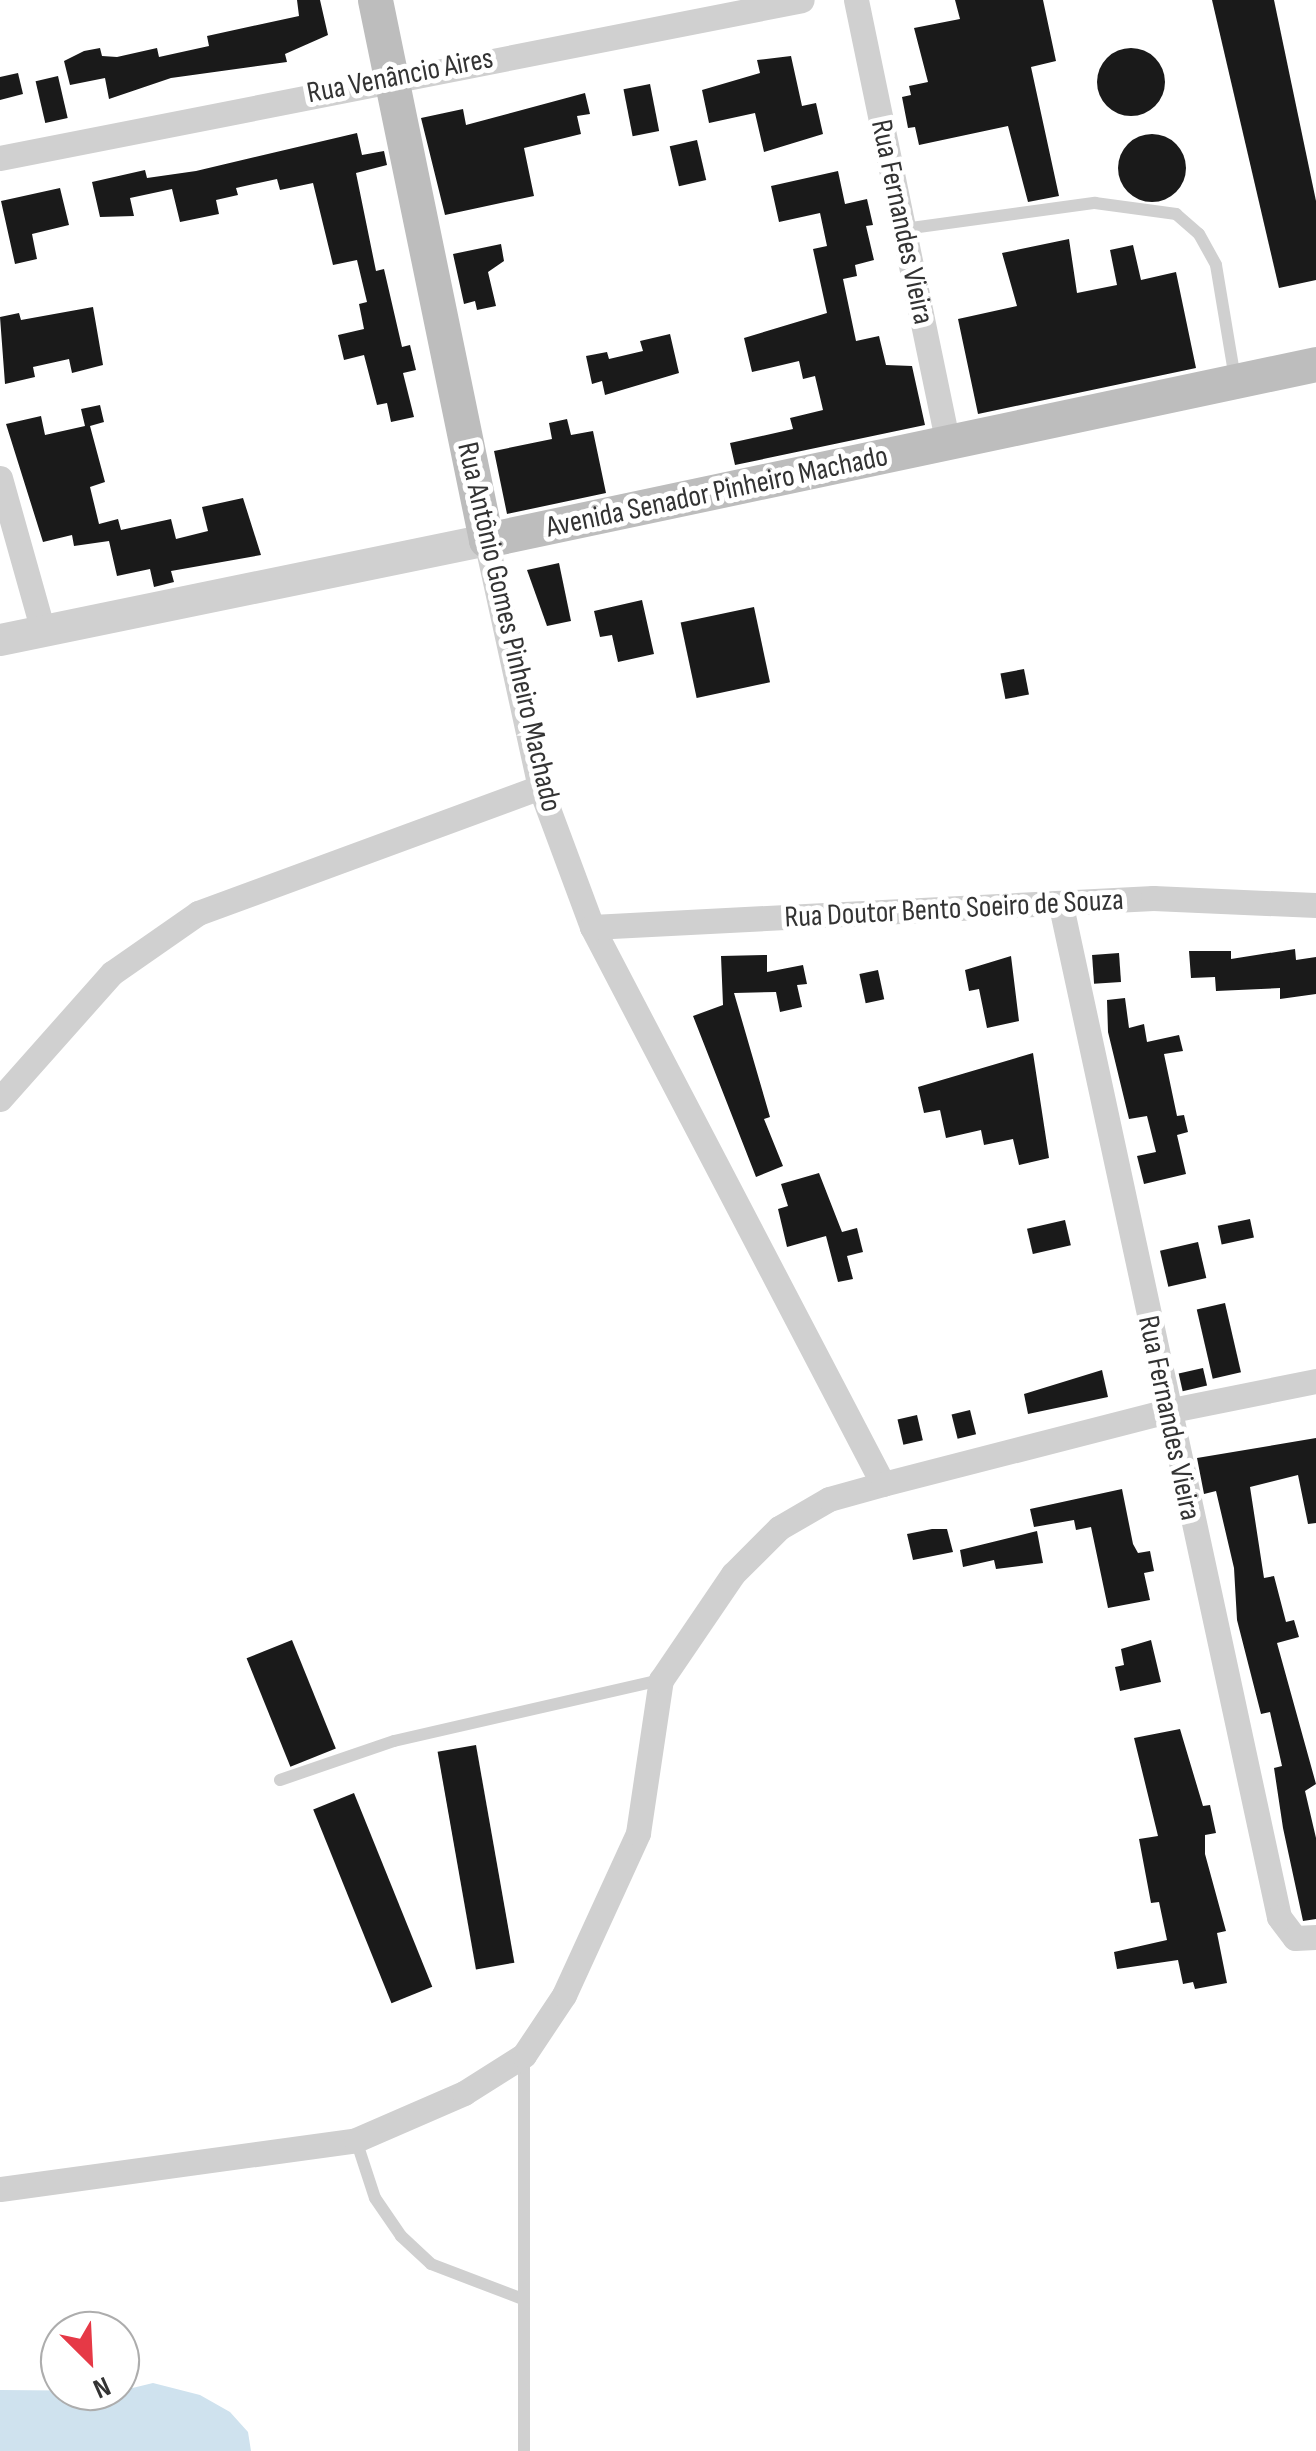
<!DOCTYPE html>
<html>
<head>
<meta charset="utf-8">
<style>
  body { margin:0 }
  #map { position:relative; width:1316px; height:2451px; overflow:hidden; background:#fff; font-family:"Sofia Sans Condensed",sans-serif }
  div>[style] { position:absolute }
  .water>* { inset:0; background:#cfe2ee }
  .building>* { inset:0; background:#1a1a1a; transform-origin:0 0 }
  .round { border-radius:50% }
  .service>* { height:12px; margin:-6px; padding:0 6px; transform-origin:6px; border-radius:6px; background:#d0d0d0 }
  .minor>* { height:25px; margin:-12.5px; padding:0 12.5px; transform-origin:12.5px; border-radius:12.5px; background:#d0d0d0 }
  .tertiary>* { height:32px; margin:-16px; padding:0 16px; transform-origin:16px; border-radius:16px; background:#d0d0d0 }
  .secondary>* { height:35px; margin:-17.5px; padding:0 17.5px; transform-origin:17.5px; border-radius:17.5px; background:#bdbdbd }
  span { translate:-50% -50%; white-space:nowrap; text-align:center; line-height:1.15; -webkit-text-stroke:10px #fff; paint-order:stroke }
  .street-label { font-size:30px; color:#333 }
  .north { position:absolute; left:40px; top:2311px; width:100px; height:100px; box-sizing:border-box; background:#fff; border:2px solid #adadad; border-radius:50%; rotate:156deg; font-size:28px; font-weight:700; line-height:40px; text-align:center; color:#333 }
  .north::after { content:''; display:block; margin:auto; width:35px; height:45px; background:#e63946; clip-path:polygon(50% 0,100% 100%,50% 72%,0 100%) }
</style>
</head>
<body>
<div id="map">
  <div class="water">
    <i style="clip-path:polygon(153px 2383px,200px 2395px,230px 2412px,248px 2432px,251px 2451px,0 2451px,0 2390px,120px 2391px)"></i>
  </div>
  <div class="building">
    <i style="clip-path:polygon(297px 0,320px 0,328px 35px,285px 54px,287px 62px,171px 78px,109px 99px,105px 78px,70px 85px,64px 61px,84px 51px,100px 48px,102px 56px,117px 57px,157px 48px,159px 57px,209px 46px,207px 36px,299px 16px)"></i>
    <i style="clip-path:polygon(955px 0,1043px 0,1056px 61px,1031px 67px,1059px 196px,1028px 202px,1008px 126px,919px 145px,915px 127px,908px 128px,902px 97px,911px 95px,909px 86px,928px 82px,914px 28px,960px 19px)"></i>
    <i style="clip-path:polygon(1212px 0,1274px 0,1316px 201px,1316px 280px,1279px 288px)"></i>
    <i class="round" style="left:1097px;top:48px;width:68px;height:68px"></i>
    <i style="clip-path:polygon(791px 56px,802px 106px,816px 103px,823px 134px,764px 152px,755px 113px,709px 123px,702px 90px,760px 73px,757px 60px)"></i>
    <i style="clip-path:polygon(18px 73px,23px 94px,0 100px,0 77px)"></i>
    <i style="left:58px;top:76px;width:43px;height:23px;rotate:77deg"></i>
    <i style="left:650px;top:84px;width:48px;height:27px;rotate:79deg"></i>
    <i style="clip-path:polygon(585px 93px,590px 114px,577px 116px,581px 134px,524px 148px,534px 196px,445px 215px,421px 118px,463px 109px,466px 125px)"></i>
    <i style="clip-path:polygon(357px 133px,362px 155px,384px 151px,387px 165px,356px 173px,376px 271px,384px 269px,402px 347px,410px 345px,416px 370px,403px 373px,414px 417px,391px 422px,387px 403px,377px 405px,364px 355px,344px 360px,338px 335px,364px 329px,359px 304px,367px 302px,357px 260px,333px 265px,313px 183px,280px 190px,277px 179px,236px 188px,238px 195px,216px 200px,219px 214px,180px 222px,172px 189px,130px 198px,134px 216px,100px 217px,92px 182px,145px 170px,147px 178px,196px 171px)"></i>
    <i class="round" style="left:1118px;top:134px;width:68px;height:68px"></i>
    <i style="left:697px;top:140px;width:41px;height:28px;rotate:77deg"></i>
    <i style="clip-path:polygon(838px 171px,845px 204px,867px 199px,873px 225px,866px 226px,874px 260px,855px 265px,857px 276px,843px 279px,856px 341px,879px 336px,886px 365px,912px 366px,925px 425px,735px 465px,730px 443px,793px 429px,790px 418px,823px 410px,815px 376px,803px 379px,799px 361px,752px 372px,744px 338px,827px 313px,813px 249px,827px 246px,820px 213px,779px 222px,771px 186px)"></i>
    <i style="clip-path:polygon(60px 188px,69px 225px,32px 234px,37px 259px,15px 264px,1px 201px)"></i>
    <i style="clip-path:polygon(1069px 239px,1077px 293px,1117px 285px,1110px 250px,1133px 245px,1141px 280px,1176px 272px,1196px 368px,978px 414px,958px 319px,1017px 306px,1002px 253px)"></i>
    <i style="clip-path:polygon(501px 244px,504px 261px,488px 272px,496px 306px,477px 310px,475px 301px,464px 304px,453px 254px)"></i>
    <i style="clip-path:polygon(93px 307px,103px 365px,72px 373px,69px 359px,33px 367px,35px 377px,5px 384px,0 317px,19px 313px,21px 320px)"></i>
    <i style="clip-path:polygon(670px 334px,679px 373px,605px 395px,602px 381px,592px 384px,586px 356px,607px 352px,609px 359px,643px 351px,640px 341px)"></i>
    <i style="clip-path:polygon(100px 405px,104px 422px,90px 426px,105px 482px,90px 487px,99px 524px,118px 519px,121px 530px,171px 519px,176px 539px,208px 531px,202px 507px,243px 498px,261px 555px,171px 571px,174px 582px,154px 587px,150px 569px,117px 576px,109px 541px,74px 546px,72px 535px,43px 542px,6px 424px,41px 416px,45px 435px,85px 426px,81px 409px)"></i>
    <i style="clip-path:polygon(567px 419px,571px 435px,593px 431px,606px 493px,507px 514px,494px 451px,552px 439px,549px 423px)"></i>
    <i style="clip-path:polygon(559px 563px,571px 621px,547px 626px,527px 570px)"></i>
    <i style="clip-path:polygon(642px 600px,654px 654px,618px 662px,612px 635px,600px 637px,594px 611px)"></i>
    <i style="left:754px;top:607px;width:77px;height:75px;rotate:78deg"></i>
    <i style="left:1024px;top:669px;width:26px;height:24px;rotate:79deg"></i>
    <i style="clip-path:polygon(1295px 949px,1296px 960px,1316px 957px,1316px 994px,1280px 999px,1280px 988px,1216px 991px,1215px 977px,1191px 978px,1189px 951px,1231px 951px,1231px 959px)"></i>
    <i style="left:1119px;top:953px;width:29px;height:27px;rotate:86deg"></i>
    <i style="clip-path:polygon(767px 955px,767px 972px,803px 965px,807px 984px,797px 985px,802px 1007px,780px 1012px,776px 992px,734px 993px,770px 1117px,764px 1119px,783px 1166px,756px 1177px,693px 1016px,723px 1005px,721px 956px)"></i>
    <i style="clip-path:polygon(1011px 956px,1019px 1021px,987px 1028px,979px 989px,969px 991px,965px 970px)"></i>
    <i style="left:878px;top:970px;width:30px;height:19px;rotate:78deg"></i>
    <i style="clip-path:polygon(1125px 998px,1129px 1028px,1144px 1024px,1147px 1042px,1179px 1035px,1183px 1051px,1164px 1054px,1177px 1116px,1184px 1115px,1188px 1132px,1177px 1135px,1186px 1174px,1144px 1184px,1137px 1156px,1156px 1152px,1147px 1116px,1129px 1119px,1108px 1032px,1107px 1000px)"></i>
    <i style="clip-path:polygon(1033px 1053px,1049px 1158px,1019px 1165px,1013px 1139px,984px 1145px,981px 1130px,946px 1138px,940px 1110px,924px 1113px,918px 1087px)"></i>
    <i style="clip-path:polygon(819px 1173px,842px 1232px,857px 1228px,863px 1252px,847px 1256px,853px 1279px,838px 1282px,826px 1236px,787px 1247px,778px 1209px,788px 1206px,781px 1184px)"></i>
    <i style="left:1250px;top:1219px;width:19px;height:33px;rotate:78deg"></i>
    <i style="left:1065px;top:1220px;width:26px;height:39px;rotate:77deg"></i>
    <i style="left:1198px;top:1242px;width:37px;height:39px;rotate:77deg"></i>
    <i style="left:1225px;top:1303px;width:71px;height:29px;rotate:77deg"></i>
    <i style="left:1203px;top:1368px;width:18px;height:25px;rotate:77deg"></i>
    <i style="clip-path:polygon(1102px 1370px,1108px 1397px,1028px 1414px,1024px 1394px)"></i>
    <i style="left:970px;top:1410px;width:25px;height:19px;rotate:76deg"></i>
    <i style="left:917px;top:1415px;width:26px;height:20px;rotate:77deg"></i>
    <i style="clip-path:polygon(1316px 1438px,1316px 1523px,1308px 1524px,1298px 1475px,1250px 1487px,1264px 1578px,1274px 1576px,1286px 1622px,1294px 1620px,1299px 1637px,1277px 1643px,1316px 1784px,1305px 1791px,1316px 1838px,1316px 1919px,1303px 1921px,1283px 1828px,1274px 1768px,1282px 1766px,1270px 1712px,1261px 1714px,1237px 1620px,1234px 1568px,1216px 1491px,1204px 1494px,1197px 1458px)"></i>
    <i style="clip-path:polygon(1122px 1489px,1133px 1544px,1138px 1553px,1150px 1551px,1154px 1571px,1144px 1573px,1150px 1600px,1108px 1608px,1091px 1527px,1076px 1530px,1074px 1520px,1034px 1527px,1030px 1509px)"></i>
    <i style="clip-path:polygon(932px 1529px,947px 1529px,953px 1552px,913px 1560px,907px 1534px)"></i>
    <i style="clip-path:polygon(1037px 1531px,1043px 1563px,996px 1569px,994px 1560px,963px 1567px,960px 1550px)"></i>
    <i style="left:292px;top:1640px;width:117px;height:49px;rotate:68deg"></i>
    <i style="clip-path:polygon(1151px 1640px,1161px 1682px,1120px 1691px,1115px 1667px,1124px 1665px,1121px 1649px)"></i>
    <i style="clip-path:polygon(1180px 1729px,1203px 1806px,1210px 1805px,1216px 1833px,1205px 1835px,1205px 1854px,1226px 1931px,1217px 1933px,1227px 1983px,1195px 1989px,1193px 1982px,1183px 1984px,1178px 1960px,1117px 1969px,1114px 1952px,1167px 1940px,1159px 1902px,1151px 1903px,1139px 1839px,1158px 1836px,1134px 1738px)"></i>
    <i style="left:476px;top:1745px;width:221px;height:39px;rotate:80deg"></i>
    <i style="left:354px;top:1793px;width:209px;height:44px;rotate:68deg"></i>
  </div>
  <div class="service">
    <i style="left:904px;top:229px;width:193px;rotate:-7.8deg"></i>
    <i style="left:1095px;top:203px;width:82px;rotate:7.7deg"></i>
    <i style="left:1176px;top:214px;width:30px;rotate:41deg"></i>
    <i style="left:1199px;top:234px;width:35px;rotate:61deg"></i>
    <i style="left:1216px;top:265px;width:116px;rotate:80.5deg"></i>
    <i style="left:280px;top:1780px;width:120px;rotate:-18.9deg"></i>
    <i style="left:394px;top:1741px;width:274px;rotate:-12.9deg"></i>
    <i style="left:356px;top:2140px;width:61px;rotate:71.9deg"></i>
    <i style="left:375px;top:2198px;width:46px;rotate:55.6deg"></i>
    <i style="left:401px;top:2236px;width:41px;rotate:43deg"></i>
    <i style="left:431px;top:2264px;width:95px;rotate:20.9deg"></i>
    <i style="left:524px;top:2451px;width:394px;rotate:-90deg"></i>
  </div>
  <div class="minor">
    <i style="left:856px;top:0;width:453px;rotate:78.3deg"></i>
    <i style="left:0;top:158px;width:817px;rotate:-11.14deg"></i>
    <i style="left:0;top:478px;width:159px;rotate:74.3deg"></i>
    <i style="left:486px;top:540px;width:253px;rotate:77.7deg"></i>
    <i style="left:540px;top:787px;width:149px;rotate:69.6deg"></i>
    <i style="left:592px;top:927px;width:628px;rotate:62.42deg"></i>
    <i style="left:1061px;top:906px;width:1034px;rotate:77.83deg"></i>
    <i style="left:1279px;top:1917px;width:26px;rotate:53deg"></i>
    <i style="left:1295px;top:1938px;width:21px;rotate:-3deg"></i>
    <i style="left:592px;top:927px;width:562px;rotate:-2.96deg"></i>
    <i style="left:1153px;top:898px;width:163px;rotate:2.5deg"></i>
    <i style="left:0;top:1099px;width:169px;rotate:-48.4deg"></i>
    <i style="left:112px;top:973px;width:105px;rotate:-34.9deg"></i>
    <i style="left:198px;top:913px;width:364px;rotate:-20.2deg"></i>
    <i style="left:0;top:2189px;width:359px;rotate:-7.8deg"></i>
    <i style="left:356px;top:2140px;width:118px;rotate:-23.5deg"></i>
    <i style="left:464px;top:2093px;width:71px;rotate:-32.3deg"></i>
    <i style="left:524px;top:2055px;width:72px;rotate:-56.3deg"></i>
    <i style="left:564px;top:1995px;width:178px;rotate:-65.4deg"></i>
    <i style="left:638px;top:1833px;width:155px;rotate:-81.5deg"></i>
    <i style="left:661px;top:1680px;width:128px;rotate:-55.8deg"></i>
    <i style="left:733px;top:1574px;width:65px;rotate:-45deg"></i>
    <i style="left:779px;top:1528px;width:58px;rotate:-30.1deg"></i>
    <i style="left:829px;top:1499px;width:56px;rotate:-15.5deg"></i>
    <i style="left:883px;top:1484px;width:293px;rotate:-14.4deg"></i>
    <i style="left:1167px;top:1411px;width:152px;rotate:-11.4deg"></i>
  </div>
  <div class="tertiary">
    <i style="left:0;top:640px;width:496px;rotate:-11.6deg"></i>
  </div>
  <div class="secondary">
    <i style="left:375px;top:0;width:551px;rotate:78.38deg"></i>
    <i style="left:486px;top:540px;width:848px;rotate:-11.97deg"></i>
  </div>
  <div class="street-label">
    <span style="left:400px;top:76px;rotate:-11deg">Rua Venâncio Aires</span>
    <span style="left:902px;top:222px;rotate:78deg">Rua Fernandes Vieira</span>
    <span style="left:717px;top:492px;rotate:-12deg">Avenida Senador Pinheiro Machado</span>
    <span style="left:509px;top:627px;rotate:77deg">Rua Antônio Gomes Pinheiro Machado</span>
    <span style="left:954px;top:909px;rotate:-3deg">Rua Doutor Bento Soeiro de Souza</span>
    <span style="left:1169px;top:1418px;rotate:78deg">Rua Fernandes Vieira</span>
  </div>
  <div class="north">N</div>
</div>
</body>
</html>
